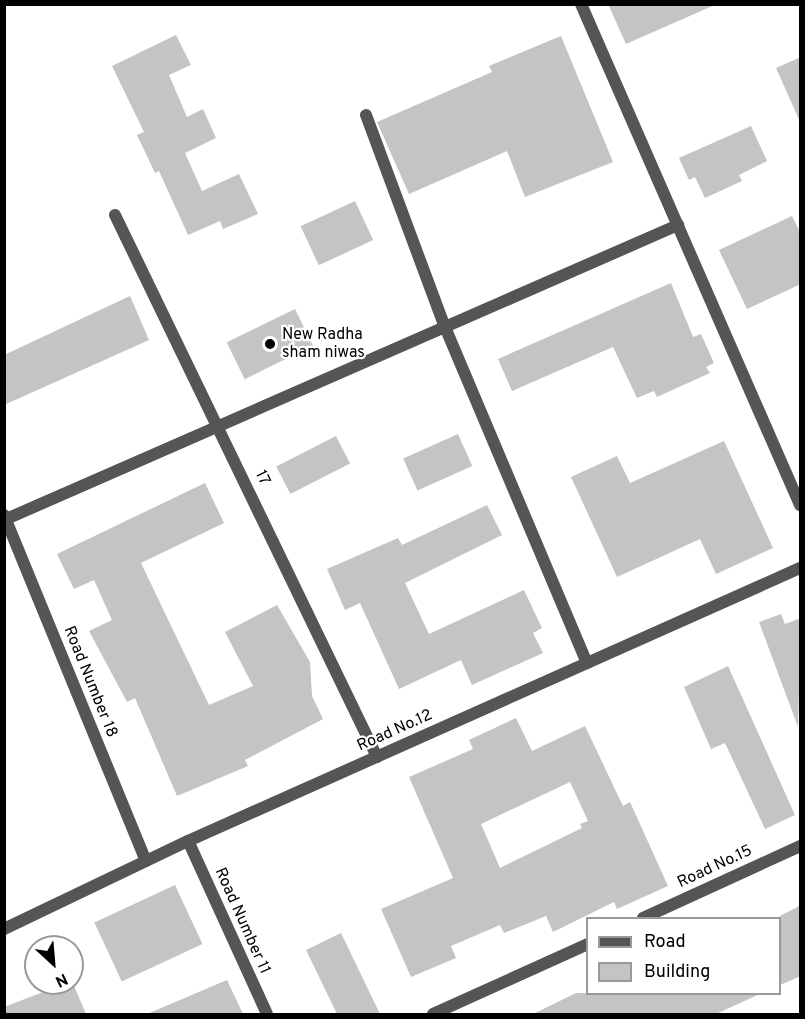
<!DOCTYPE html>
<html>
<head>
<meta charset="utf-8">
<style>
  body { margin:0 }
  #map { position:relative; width:805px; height:1019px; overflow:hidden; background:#fff; font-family:Overpass,sans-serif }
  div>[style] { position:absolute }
  .building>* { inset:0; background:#c4c4c4; transform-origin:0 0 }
  .minor>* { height:12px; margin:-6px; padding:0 6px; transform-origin:6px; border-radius:6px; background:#555 }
  .tertiary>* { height:12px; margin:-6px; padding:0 6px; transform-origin:6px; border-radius:6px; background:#555 }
  .dots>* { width:16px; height:16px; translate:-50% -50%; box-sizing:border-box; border:3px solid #fff; border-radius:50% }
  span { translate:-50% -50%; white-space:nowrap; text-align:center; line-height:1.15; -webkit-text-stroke:4.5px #fff; paint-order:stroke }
  .poi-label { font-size:16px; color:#000 }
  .left { translate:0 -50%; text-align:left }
  .street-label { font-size:16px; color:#000 }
  .frame { position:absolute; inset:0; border:6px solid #000; pointer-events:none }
  .legend { position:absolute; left:586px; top:917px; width:195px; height:78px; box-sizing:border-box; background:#fff; border:2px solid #999; margin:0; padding:8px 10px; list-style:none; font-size:18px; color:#000 }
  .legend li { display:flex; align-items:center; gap:12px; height:30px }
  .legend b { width:30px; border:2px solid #999 }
  .north { position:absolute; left:24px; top:935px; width:60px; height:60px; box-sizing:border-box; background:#fff; border:2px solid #999; border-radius:50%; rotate:154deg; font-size:16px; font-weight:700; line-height:24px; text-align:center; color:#000 }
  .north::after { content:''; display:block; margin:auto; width:21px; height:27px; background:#000; clip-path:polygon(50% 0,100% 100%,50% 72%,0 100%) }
</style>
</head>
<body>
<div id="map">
  <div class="building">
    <i style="clip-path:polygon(608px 4px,717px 4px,626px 44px)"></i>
    <i style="clip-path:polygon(176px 35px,191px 65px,169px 75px,187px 117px,203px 109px,216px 138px,185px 153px,202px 191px,239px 174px,258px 214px,223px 229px,220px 221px,188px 235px,159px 171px,155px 173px,137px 135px,144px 132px,112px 66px)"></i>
    <i style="clip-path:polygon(561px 36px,613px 162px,525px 197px,507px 151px,409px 194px,377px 122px,492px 72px,489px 66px)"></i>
    <i style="clip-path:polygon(801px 57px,801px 124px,776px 68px)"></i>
    <i style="clip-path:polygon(751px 126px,767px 161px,739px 175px,742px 181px,705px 198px,695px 177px,689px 180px,679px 158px)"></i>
    <i style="left:355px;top:201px;width:43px;height:60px;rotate:65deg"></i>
    <i style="clip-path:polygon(792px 216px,801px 234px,801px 284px,747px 309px,719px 250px)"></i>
    <i style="clip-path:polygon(671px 283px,693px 337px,701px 334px,714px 363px,706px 367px,710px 373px,657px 397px,654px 391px,637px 398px,613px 347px,512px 391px,498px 359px)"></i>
    <i style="clip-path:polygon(130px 296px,149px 340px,4px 405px,4px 355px)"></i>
    <i style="left:295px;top:309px;width:41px;height:76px;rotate:64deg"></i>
    <i style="left:458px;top:434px;width:35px;height:60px;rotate:66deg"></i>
    <i style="left:336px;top:436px;width:31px;height:67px;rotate:63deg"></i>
    <i style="clip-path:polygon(724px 441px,773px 548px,716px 574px,700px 539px,617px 577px,571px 477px,617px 456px,630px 483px)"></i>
    <i style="clip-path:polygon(205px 483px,224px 523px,141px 563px,209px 705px,253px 686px,225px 632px,277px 605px,310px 662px,312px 696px,323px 719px,245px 760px,248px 766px,177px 796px,135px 698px,127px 702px,89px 631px,112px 620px,94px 580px,74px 589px,57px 554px)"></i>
    <i style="clip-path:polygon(487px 505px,502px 535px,405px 583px,429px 634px,524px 590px,542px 628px,533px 633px,543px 653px,472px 685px,461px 660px,399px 689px,360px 603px,345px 610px,327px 569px,398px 538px,402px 545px)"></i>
    <i style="clip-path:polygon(781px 614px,785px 624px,801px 618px,798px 727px,759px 622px)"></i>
    <i style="clip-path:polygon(728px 666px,795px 815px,765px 829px,725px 743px,711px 749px,684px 687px)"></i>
    <i style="clip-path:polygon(evenodd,516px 718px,532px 751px,585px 726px,623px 806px,630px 802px,668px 886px,617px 909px,614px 902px,553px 932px,546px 916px,504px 933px,500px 925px,451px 946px,456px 958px,411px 977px,381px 909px,453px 878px,409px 777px,473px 749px,469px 740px,516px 718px,570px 782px,588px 821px,580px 824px,582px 828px,500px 868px,481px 824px,570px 782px)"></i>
    <i style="left:175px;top:885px;width:65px;height:89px;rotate:65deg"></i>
    <i style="clip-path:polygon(801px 905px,801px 976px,780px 985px,780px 916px)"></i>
    <i style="clip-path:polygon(341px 933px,380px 1014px,337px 1014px,306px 950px)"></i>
    <i style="clip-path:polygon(227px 980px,243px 1014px,147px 1014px)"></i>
    <i style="clip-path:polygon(72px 981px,86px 1014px,4px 1014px,4px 1007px)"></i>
    <i style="clip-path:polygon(576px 993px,762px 993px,716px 1014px,533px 1014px)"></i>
  </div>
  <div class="minor">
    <i style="left:581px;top:4px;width:547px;rotate:66.39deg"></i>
    <i style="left:366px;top:115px;width:226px;rotate:69.6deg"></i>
    <i style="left:445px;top:327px;width:365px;rotate:67.1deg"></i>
    <i style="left:115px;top:215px;width:602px;rotate:64.2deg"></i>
    <i style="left:4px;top:515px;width:374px;rotate:67.7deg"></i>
    <i style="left:4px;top:520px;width:736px;rotate:-23.64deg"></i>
    <i style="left:643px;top:918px;width:173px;rotate:-24.6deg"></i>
    <i style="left:4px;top:929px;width:204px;rotate:-25.6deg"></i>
    <i style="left:433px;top:1014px;width:170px;rotate:-24.3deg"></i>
  </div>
  <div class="tertiary">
    <i style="left:267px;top:1014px;width:190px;rotate:-114.5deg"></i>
    <i style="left:188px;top:841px;width:670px;rotate:-24.04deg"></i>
  </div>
  <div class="dots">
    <i style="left:270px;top:344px;background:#000"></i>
  </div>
  <div class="poi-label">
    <span class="left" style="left:282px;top:344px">New Radha<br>sham niwas</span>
  </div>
  <div class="street-label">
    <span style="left:262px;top:478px;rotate:64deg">17</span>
    <span style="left:90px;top:682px;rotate:68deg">Road Number 18</span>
    <span style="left:395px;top:731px;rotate:-24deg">Road No.12</span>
    <span style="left:715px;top:867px;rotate:-25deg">Road No.15</span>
    <span style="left:242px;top:921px;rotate:66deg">Road Number 11</span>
  </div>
  <div class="frame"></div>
  <ul class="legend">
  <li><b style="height:8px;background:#555"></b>Road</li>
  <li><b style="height:16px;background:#c4c4c4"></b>Building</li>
  </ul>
  <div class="north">N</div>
</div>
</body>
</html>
